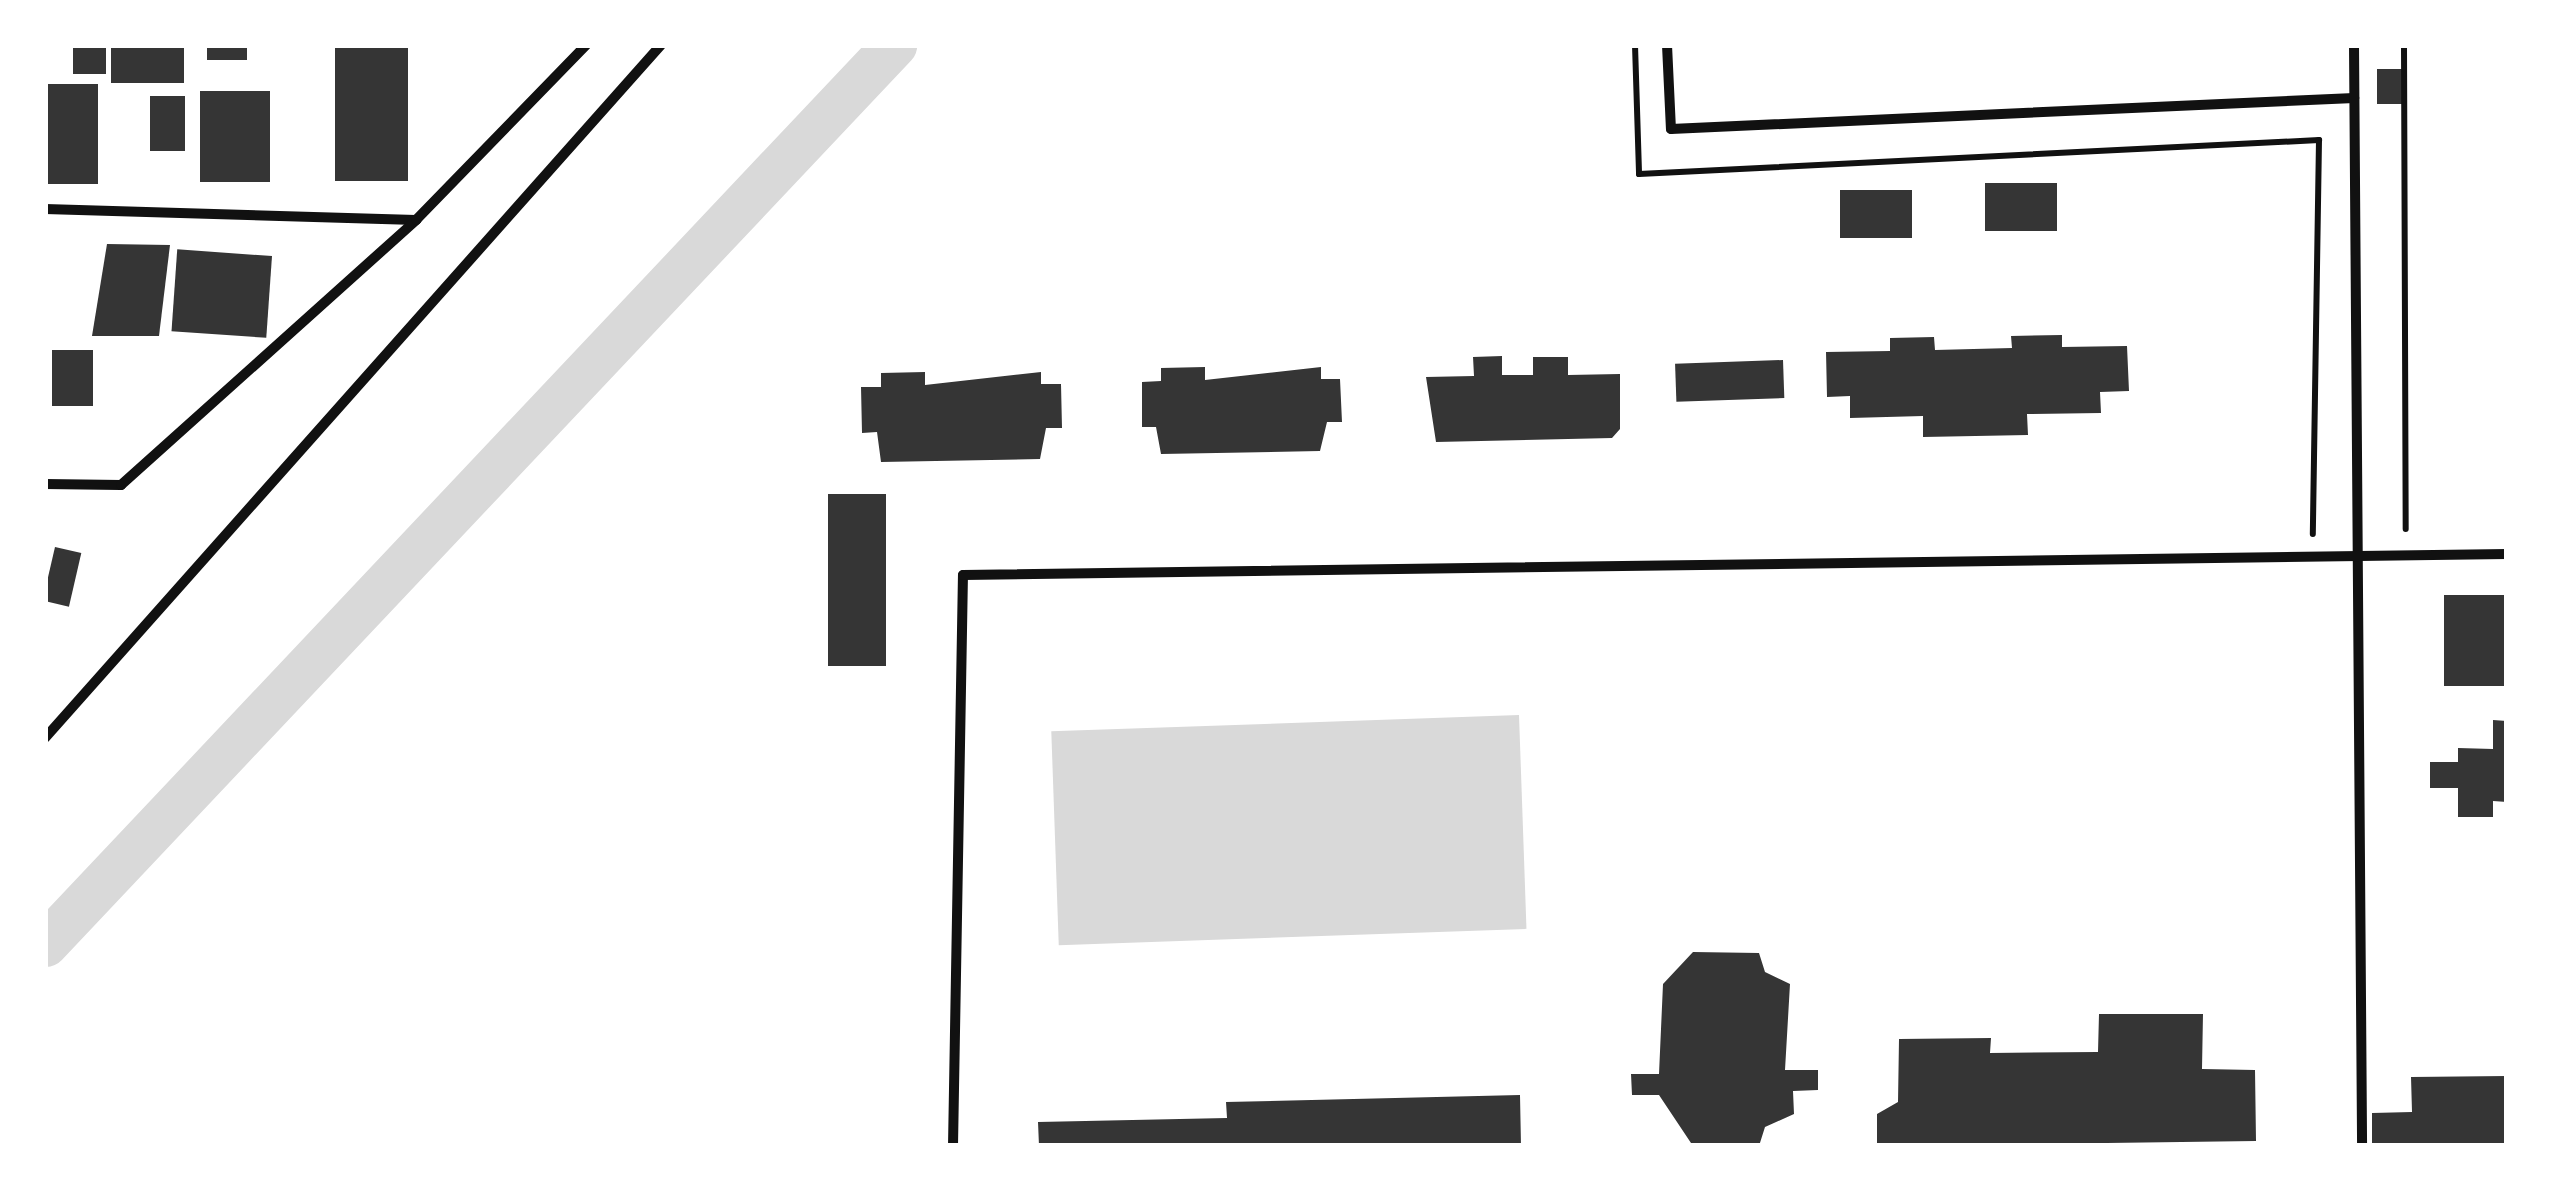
<!DOCTYPE html>
<html>
<head>
<meta charset="utf-8">
<style>
  body { margin:0 }
  #map { position:relative; width:2552px; height:1191px; overflow:hidden; background:#fff; font-family:"Exo 2",sans-serif }
  div>[style] { position:absolute }
  .water>* { inset:0; background:#d9d9d9; transform-origin:0 0 }
  .canal>* { height:45px; margin:-22.5px; padding:0 22.5px; transform-origin:22.5px; border-radius:22.5px; background:#d9d9d9 }
  .building>* { inset:0; background:#353535; transform-origin:0 0 }
  .path>* { height:6px; margin:-3px; padding:0 3px; transform-origin:3px; border-radius:3px; background:#111 }
  .minor>* { height:10px; margin:-5px; padding:0 5px; transform-origin:5px; border-radius:5px; background:#111 }
  span { translate:-50% -50%; white-space:nowrap; text-align:center; line-height:1.15; -webkit-text-stroke:9px #fff; paint-order:stroke }
  .frame { position:absolute; inset:0; border:48px solid #fff; pointer-events:none }
</style>
</head>
<body>
<div id="map">
  <div class="water">
    <i style="left:1519px;top:715px;width:214px;height:468px;rotate:88deg"></i>
  </div>
  <div class="canal">
    <i style="left:45px;top:944px;width:1237px;rotate:-46.64deg"></i>
  </div>
  <div class="building">
    <i style="left:73px;top:45px;width:33px;height:29px"></i>
    <i style="left:111px;top:45px;width:73px;height:38px"></i>
    <i style="left:207px;top:45px;width:40px;height:15px"></i>
    <i style="left:335px;top:45px;width:73px;height:136px"></i>
    <i style="left:2377px;top:69px;width:26px;height:35px"></i>
    <i style="left:45px;top:84px;width:53px;height:100px"></i>
    <i style="left:200px;top:91px;width:70px;height:91px"></i>
    <i style="left:150px;top:96px;width:35px;height:55px"></i>
    <i style="left:1985px;top:183px;width:72px;height:48px"></i>
    <i style="left:1912px;top:190px;width:48px;height:72px;rotate:90deg"></i>
    <i style="clip-path:polygon(107px 244px,170px 245px,159px 336px,92px 336px)"></i>
    <i style="left:272px;top:256px;width:82px;height:95px;rotate:94deg"></i>
    <i style="clip-path:polygon(2062px 335px,2062px 347px,2127px 346px,2129px 391px,2100px 392px,2101px 413px,2027px 414px,2028px 435px,1923px 437px,1923px 416px,1850px 418px,1850px 396px,1827px 397px,1826px 352px,1890px 351px,1890px 338px,1934px 337px,1935px 350px,2012px 348px,2011px 336px)"></i>
    <i style="left:52px;top:350px;width:41px;height:56px"></i>
    <i style="clip-path:polygon(1502px 356px,1502px 375px,1533px 375px,1533px 357px,1568px 357px,1568px 375px,1620px 374px,1620px 429px,1612px 438px,1436px 442px,1426px 377px,1474px 376px,1473px 357px)"></i>
    <i style="left:1783px;top:360px;width:38px;height:108px;rotate:88deg"></i>
    <i style="clip-path:polygon(1205px 367px,1205px 380px,1321px 367px,1321px 379px,1340px 379px,1342px 422px,1327px 422px,1320px 451px,1161px 454px,1156px 427px,1142px 427px,1142px 382px,1161px 381px,1161px 368px)"></i>
    <i style="clip-path:polygon(925px 372px,925px 385px,1041px 372px,1041px 384px,1061px 384px,1062px 428px,1046px 428px,1040px 459px,881px 462px,877px 432px,862px 433px,861px 387px,881px 387px,881px 373px)"></i>
    <i style="left:828px;top:494px;width:58px;height:172px"></i>
    <i style="left:55px;top:547px;width:27px;height:55px;rotate:13deg"></i>
    <i style="left:2444px;top:595px;width:63px;height:91px"></i>
    <i style="clip-path:polygon(2493px 720px,2507px 721px,2507px 802px,2493px 801px,2493px 817px,2458px 817px,2458px 788px,2430px 788px,2430px 762px,2458px 762px,2458px 748px,2493px 749px)"></i>
    <i style="clip-path:polygon(1693px 952px,1759px 953px,1765px 972px,1790px 984px,1785px 1070px,1818px 1070px,1818px 1090px,1793px 1091px,1794px 1114px,1765px 1127px,1759px 1146px,1693px 1146px,1659px 1095px,1632px 1095px,1631px 1074px,1659px 1074px,1663px 984px)"></i>
    <i style="clip-path:polygon(2099px 1014px,2203px 1014px,2202px 1069px,2255px 1070px,2256px 1141px,1877px 1146px,1877px 1114px,1898px 1102px,1899px 1039px,1991px 1038px,1990px 1053px,2098px 1052px)"></i>
    <i style="clip-path:polygon(2507px 1076px,2507px 1146px,2372px 1146px,2372px 1113px,2412px 1112px,2411px 1077px)"></i>
    <i style="clip-path:polygon(1520px 1095px,1521px 1146px,1039px 1146px,1038px 1122px,1227px 1118px,1226px 1102px)"></i>
  </div>
  <div class="path">
    <i style="left:1635px;top:45px;width:129px;rotate:88.2deg"></i>
    <i style="left:1639px;top:174px;width:681px;rotate:-2.86deg"></i>
    <i style="left:2319px;top:140px;width:394px;rotate:90.9deg"></i>
    <i style="left:2404px;top:45px;width:484px;rotate:89.8deg"></i>
  </div>
  <div class="minor">
    <i style="left:1667px;top:45px;width:84px;rotate:87.3deg"></i>
    <i style="left:1671px;top:129px;width:684px;rotate:-2.6deg"></i>
    <i style="left:2354px;top:45px;width:1101px;rotate:89.58deg"></i>
    <i style="left:45px;top:209px;width:371px;rotate:1.7deg"></i>
    <i style="left:45px;top:484px;width:76px;rotate:0.8deg"></i>
    <i style="left:121px;top:485px;width:397px;rotate:-41.9deg"></i>
    <i style="left:416px;top:220px;width:244px;rotate:-45.8deg"></i>
    <i style="left:45px;top:738px;width:927px;rotate:-48.37deg"></i>
    <i style="left:953px;top:1146px;width:571px;rotate:-89deg"></i>
    <i style="left:963px;top:575px;width:1544px;rotate:-0.78deg"></i>
  </div>
  <div class="frame"></div>
</div>
</body>
</html>
